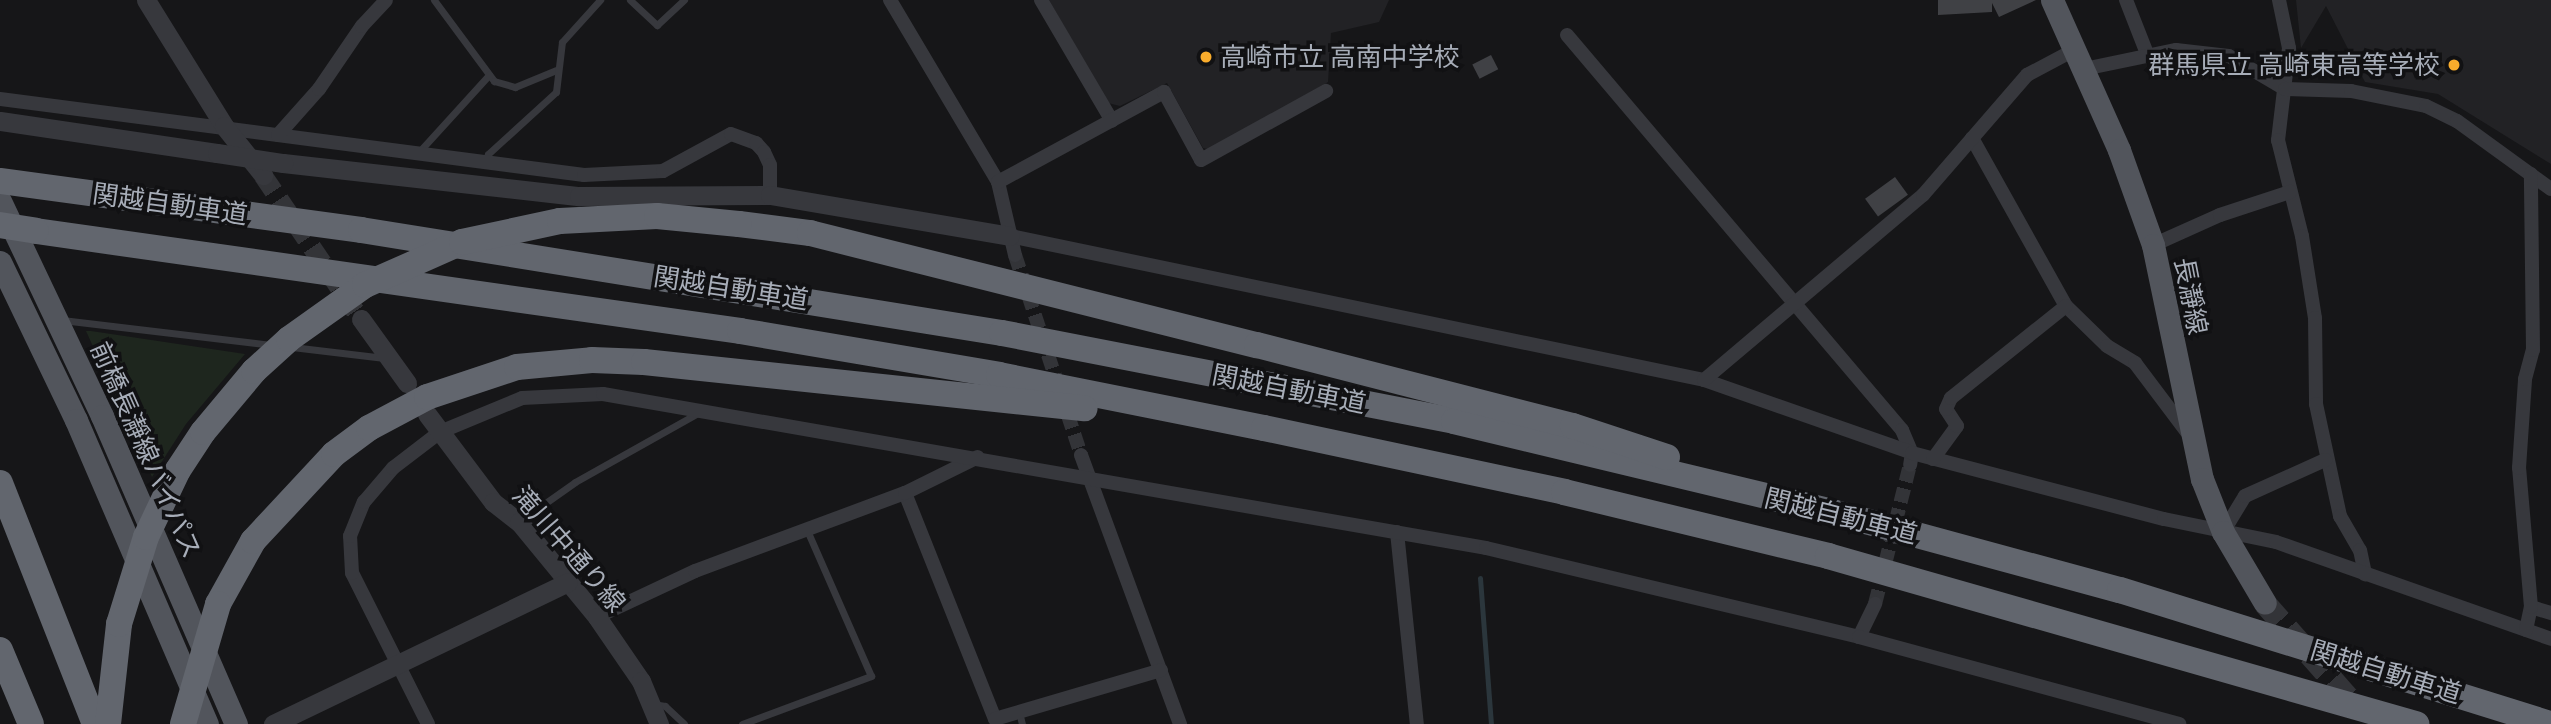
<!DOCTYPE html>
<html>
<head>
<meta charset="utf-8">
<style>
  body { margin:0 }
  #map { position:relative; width:2551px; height:724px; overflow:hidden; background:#161618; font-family:"Titillium Web","Noto Sans JP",sans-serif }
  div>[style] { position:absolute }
  .built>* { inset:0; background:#222225 }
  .green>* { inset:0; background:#1e261e }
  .stream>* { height:5px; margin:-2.5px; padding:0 2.5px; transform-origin:2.5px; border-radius:2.5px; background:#2b363c }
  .building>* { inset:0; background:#404145; transform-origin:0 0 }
  .minor-tunnel>* { height:14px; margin-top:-7px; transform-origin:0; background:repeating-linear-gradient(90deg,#333438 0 14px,transparent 0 21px) }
  .tertiary-tunnel>* { height:19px; margin-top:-9.5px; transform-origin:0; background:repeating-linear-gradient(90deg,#333438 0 19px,transparent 0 29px) }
  .primary-tunnel>* { height:23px; margin-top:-11.5px; transform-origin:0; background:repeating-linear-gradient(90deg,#333438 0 23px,transparent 0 34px) }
  .service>* { height:7px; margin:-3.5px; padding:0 3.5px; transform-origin:3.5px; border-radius:3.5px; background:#37383d }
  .minor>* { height:14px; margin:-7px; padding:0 7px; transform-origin:7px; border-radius:7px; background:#37383d }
  .tertiary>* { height:19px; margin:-9.5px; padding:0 9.5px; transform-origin:9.5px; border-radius:9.5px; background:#37383d }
  .primary>* { height:23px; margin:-11.5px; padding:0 11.5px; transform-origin:11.5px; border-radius:11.5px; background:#52555c }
  .motorway>* { height:26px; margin:-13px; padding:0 13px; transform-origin:13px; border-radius:13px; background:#62666e }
  .tertiary-bridge>* { height:19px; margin:-9.5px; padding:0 9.5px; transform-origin:9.5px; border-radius:9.5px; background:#37383d }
  .motorway-bridge>* { height:26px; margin:-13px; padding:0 13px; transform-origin:13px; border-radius:13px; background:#62666e }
  .dots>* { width:19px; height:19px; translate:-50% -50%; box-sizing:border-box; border:4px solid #111113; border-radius:50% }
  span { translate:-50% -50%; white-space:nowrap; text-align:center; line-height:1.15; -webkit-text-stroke:7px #111113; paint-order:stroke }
  .poi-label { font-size:26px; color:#a7adb8 }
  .left { translate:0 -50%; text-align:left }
  .right { translate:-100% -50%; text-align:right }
  .street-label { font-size:26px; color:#a7adb8 }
</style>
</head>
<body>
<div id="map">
  <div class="built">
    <i style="clip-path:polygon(1049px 0,1389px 0,1379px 22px,1331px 33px,1328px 82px,1211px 150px,1203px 148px,1167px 83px,1120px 106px,1108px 103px)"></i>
    <i style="clip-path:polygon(2296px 0,2551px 0,2551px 164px,2438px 94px,2365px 82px,2326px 6px,2301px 48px)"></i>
  </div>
  <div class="green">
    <i style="clip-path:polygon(86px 331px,91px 331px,245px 354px,186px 424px,152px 477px)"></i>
  </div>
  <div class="stream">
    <i style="left:1480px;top:578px;width:146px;rotate:85.7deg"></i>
  </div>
  <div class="building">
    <i style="clip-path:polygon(1938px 0,2036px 0,1999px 17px,1992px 3px,1992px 12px,1938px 15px)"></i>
    <i style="left:1491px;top:55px;width:16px;height:21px;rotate:63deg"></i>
    <i style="left:1895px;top:177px;width:22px;height:37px;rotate:54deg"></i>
  </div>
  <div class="minor-tunnel">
    <i style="left:1015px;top:255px;width:211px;rotate:71.7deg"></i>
    <i style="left:1875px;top:604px;width:143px;rotate:-75.9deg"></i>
  </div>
  <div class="tertiary-tunnel">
    <i style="left:263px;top:175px;width:174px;rotate:55.8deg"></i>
  </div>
  <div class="primary-tunnel">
    <i style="left:2265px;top:603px;width:144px;rotate:48.7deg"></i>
  </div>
  <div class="service">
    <i style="left:434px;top:0;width:101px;rotate:53.5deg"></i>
    <i style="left:494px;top:81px;width:22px;rotate:16deg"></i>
    <i style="left:515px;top:87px;width:44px;rotate:-22.5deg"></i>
    <i style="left:630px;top:0;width:37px;rotate:43deg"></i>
    <i style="left:657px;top:25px;width:37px;rotate:-43deg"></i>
    <i style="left:417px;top:154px;width:107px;rotate:-47.7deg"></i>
    <i style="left:486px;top:164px;width:10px;rotate:-79deg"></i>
    <i style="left:488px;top:154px;width:92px;rotate:-42.4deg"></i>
    <i style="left:556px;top:92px;width:50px;rotate:-83.2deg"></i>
    <i style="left:562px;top:42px;width:57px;rotate:-47.9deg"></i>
    <i style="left:62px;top:320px;width:212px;rotate:6.8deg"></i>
    <i style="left:292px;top:347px;width:93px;rotate:6.8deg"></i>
    <i style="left:520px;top:521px;width:67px;rotate:-35.3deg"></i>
    <i style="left:575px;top:482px;width:141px;rotate:-29.3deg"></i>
    <i style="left:653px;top:704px;width:12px;rotate:9deg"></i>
    <i style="left:665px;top:706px;width:26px;rotate:43deg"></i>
    <i style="left:1019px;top:712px;width:12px;rotate:76deg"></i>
    <i style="left:742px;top:724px;width:138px;rotate:-20.4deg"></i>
    <i style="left:871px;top:676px;width:159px;rotate:-113.7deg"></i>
  </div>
  <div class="minor">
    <i style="left:890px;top:0;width:212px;rotate:59.3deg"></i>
    <i style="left:998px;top:182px;width:75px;rotate:76.9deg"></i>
    <i style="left:1041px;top:0;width:140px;rotate:59.6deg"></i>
    <i style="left:2126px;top:0;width:60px;rotate:68.6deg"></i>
    <i style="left:2279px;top:0;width:49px;rotate:78.2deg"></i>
    <i style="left:2289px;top:48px;width:93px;rotate:96.8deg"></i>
    <i style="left:2278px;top:140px;width:99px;rotate:76deg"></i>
    <i style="left:2302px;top:236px;width:83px;rotate:81deg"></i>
    <i style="left:2315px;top:318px;width:86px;rotate:89.3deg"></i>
    <i style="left:2316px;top:404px;width:115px;rotate:77.9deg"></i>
    <i style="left:2340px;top:516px;width:39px;rotate:60deg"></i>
    <i style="left:2360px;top:550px;width:25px;rotate:78deg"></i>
    <i style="left:1567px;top:35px;width:518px;rotate:49.7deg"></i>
    <i style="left:1902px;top:430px;width:25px;rotate:67deg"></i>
    <i style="left:1912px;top:453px;width:12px;rotate:99deg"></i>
    <i style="left:2084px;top:69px;width:94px;rotate:-11.7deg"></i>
    <i style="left:2176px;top:50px;width:53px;rotate:6.5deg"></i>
    <i style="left:2229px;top:56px;width:65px;rotate:30.5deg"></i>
    <i style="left:2285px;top:89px;width:66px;rotate:1.7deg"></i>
    <i style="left:2351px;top:91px;width:76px;rotate:11.3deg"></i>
    <i style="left:2426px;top:106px;width:34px;rotate:26deg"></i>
    <i style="left:2457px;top:121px;width:116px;rotate:35.9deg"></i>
    <i style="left:0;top:99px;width:589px;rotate:7.41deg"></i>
    <i style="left:584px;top:175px;width:79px;rotate:-2.9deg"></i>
    <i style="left:663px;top:171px;width:77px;rotate:-28.6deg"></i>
    <i style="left:731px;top:134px;width:27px;rotate:20deg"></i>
    <i style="left:756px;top:143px;width:12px;rotate:48deg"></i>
    <i style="left:764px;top:152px;width:14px;rotate:65deg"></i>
    <i style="left:770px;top:165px;width:30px;rotate:90deg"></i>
    <i style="left:278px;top:135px;width:62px;rotate:-48.3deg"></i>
    <i style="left:319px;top:89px;width:76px;rotate:-55.7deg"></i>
    <i style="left:362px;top:26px;width:35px;rotate:-47deg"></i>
    <i style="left:1972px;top:138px;width:193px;rotate:60.8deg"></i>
    <i style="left:2066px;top:306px;width:57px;rotate:44.3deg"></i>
    <i style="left:2107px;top:346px;width:33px;rotate:31deg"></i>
    <i style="left:2135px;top:363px;width:86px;rotate:53deg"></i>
    <i style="left:998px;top:182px;width:189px;rotate:-28.5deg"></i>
    <i style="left:1164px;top:92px;width:77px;rotate:61.4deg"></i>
    <i style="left:1201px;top:160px;width:143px;rotate:-28.9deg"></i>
    <i style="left:1010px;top:236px;width:709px;rotate:11.72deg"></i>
    <i style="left:1704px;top:380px;width:220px;rotate:19.3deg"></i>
    <i style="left:1912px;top:453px;width:260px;rotate:14.7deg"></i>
    <i style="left:2164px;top:519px;width:114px;rotate:11.6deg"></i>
    <i style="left:2276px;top:542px;width:292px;rotate:19.4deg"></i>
    <i style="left:2153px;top:245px;width:73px;rotate:-24.1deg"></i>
    <i style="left:2220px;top:215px;width:74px;rotate:-18.2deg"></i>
    <i style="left:1704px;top:380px;width:287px;rotate:-40.2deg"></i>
    <i style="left:1923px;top:195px;width:159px;rotate:-49.1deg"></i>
    <i style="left:2027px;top:75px;width:53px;rotate:-28deg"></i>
    <i style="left:1081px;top:455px;width:287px;rotate:69.8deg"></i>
    <i style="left:1933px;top:459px;width:41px;rotate:-54deg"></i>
    <i style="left:1957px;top:426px;width:20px;rotate:-123deg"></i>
    <i style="left:1946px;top:409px;width:12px;rotate:-66deg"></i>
    <i style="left:1951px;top:398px;width:147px;rotate:-38.7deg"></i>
    <i style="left:905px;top:493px;width:243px;rotate:68.3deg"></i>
    <i style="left:995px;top:719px;width:173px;rotate:-16.4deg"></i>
    <i style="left:1397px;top:532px;width:193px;rotate:84.1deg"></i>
    <i style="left:2223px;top:532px;width:42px;rotate:-58.6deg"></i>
    <i style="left:2245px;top:496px;width:88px;rotate:-24.2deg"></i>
    <i style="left:2531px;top:607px;width:21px;rotate:17deg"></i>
    <i style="left:597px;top:617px;width:108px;rotate:-25.1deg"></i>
    <i style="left:695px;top:571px;width:224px;rotate:-20.4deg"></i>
    <i style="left:905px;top:493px;width:81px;rotate:-26.3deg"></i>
    <i style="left:2526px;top:630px;width:24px;rotate:-78deg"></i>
    <i style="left:2531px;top:607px;width:140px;rotate:-94.9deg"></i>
    <i style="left:2519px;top:468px;width:89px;rotate:-86.1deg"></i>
    <i style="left:2525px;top:379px;width:30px;rotate:-75deg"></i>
    <i style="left:2533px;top:350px;width:176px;rotate:-90.7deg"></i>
    <i style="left:1859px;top:637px;width:37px;rotate:-64deg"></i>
    <i style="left:428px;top:724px;width:169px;rotate:-116.7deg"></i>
    <i style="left:352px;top:573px;width:37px;rotate:-93deg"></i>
    <i style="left:350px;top:536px;width:37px;rotate:-68deg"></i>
    <i style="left:364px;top:502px;width:45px;rotate:-49.5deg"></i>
    <i style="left:393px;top:468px;width:59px;rotate:-37.5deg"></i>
    <i style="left:440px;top:432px;width:89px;rotate:-22.5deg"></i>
    <i style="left:522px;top:398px;width:81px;rotate:-2.8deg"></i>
    <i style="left:603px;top:394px;width:896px;rotate:9.89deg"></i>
    <i style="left:1486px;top:548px;width:383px;rotate:13.4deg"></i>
    <i style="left:1859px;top:637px;width:332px;rotate:15.2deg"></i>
  </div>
  <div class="tertiary">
    <i style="left:146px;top:0;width:148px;rotate:58.2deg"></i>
    <i style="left:224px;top:126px;width:63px;rotate:51.5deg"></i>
    <i style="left:0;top:121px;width:219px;rotate:8.4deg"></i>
    <i style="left:283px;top:163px;width:298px;rotate:6.4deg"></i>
    <i style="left:579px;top:196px;width:191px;rotate:-0.3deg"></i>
    <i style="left:770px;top:195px;width:243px;rotate:9.7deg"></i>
    <i style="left:361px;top:319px;width:79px;rotate:54.3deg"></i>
    <i style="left:427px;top:414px;width:110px;rotate:53.1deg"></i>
    <i style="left:493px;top:502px;width:33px;rotate:38deg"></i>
    <i style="left:519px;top:522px;width:123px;rotate:50.6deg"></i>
    <i style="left:597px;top:617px;width:78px;rotate:55.5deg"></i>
    <i style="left:641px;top:681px;width:47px;rotate:67.3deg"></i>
    <i style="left:273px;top:724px;width:327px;rotate:-25.7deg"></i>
  </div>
  <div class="primary">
    <i style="left:2052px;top:0;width:164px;rotate:65.9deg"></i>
    <i style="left:2119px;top:150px;width:101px;rotate:70.3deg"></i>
    <i style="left:2153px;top:245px;width:239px;rotate:78.2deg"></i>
    <i style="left:2202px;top:479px;width:57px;rotate:68.4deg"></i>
    <i style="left:2223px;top:532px;width:82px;rotate:59.4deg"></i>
    <i style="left:0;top:201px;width:238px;rotate:64.6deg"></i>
    <i style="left:102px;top:416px;width:336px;rotate:66.5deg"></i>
    <i style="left:0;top:262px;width:175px;rotate:64.3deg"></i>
    <i style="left:76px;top:420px;width:331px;rotate:66.7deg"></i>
  </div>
  <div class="motorway">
    <i style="left:0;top:181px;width:364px;rotate:7.7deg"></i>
    <i style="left:361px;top:230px;width:649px;rotate:9.13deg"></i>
    <i style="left:1002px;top:333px;width:460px;rotate:11deg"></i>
    <i style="left:1454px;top:421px;width:389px;rotate:13.5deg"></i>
    <i style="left:1832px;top:512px;width:298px;rotate:15.2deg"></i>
    <i style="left:2120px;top:590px;width:450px;rotate:17.3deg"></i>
    <i style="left:739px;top:224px;width:72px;rotate:7.2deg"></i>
    <i style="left:810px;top:233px;width:461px;rotate:14.1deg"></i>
    <i style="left:1257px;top:345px;width:326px;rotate:14.4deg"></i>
    <i style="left:1573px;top:426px;width:99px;rotate:18.3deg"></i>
    <i style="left:36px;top:231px;width:711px;rotate:8.08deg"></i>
    <i style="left:740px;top:331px;width:263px;rotate:9.6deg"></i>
    <i style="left:999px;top:375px;width:270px;rotate:11.3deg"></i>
    <i style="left:1264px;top:428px;width:307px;rotate:12deg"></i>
    <i style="left:1564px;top:492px;width:272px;rotate:13.6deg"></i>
    <i style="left:1828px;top:556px;width:612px;rotate:15.95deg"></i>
    <i style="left:0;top:483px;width:259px;rotate:68.5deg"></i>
    <i style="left:218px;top:604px;width:72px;rotate:-60.9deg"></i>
    <i style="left:253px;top:541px;width:119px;rotate:-47deg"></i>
    <i style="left:334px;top:454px;width:44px;rotate:-36.6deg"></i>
    <i style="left:369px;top:428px;width:66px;rotate:-28.1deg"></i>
    <i style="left:427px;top:397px;width:95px;rotate:-18.4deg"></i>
    <i style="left:517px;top:367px;width:75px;rotate:-5.3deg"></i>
    <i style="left:592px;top:360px;width:52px;rotate:2.2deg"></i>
    <i style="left:644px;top:362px;width:443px;rotate:6deg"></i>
    <i style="left:0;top:650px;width:80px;rotate:67.3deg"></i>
    <i style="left:108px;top:724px;width:101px;rotate:-83.7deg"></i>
  </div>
  <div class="tertiary-bridge">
    <i style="left:217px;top:153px;width:67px;rotate:8.6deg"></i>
  </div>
  <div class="motorway-bridge">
    <i style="left:0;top:225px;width:36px;rotate:9deg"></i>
    <i style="left:119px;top:624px;width:91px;rotate:-72.8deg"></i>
    <i style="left:146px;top:537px;width:74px;rotate:-64.5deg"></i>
    <i style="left:178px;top:470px;width:45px;rotate:-56.7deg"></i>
    <i style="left:203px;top:432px;width:80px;rotate:-50.1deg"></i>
    <i style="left:254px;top:371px;width:47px;rotate:-42.4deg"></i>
    <i style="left:289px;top:339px;width:93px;rotate:-35.4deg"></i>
    <i style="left:365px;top:285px;width:106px;rotate:-23.9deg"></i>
    <i style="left:462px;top:242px;width:100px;rotate:-12.1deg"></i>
    <i style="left:560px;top:221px;width:97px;rotate:-3deg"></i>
    <i style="left:657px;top:216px;width:82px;rotate:5.6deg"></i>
    <i style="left:183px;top:724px;width:125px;rotate:-73.7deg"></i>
  </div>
  <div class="dots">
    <i style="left:1206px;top:57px;background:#f9ac2c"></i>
    <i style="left:2454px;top:65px;background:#f9ac2c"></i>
  </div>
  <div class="poi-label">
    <span class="left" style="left:1220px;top:57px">高崎市立 高南中学校</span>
    <span class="right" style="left:2440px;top:65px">群馬県立 高崎東高等学校</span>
  </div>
  <div class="street-label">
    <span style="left:170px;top:204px;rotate:8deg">関越自動車道</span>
    <span style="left:731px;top:288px;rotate:9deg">関越自動車道</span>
    <span style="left:2191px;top:296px;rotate:79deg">長瀞線</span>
    <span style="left:1289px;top:389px;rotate:11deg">関越自動車道</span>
    <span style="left:146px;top:450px;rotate:66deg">前橋長瀞線バイパス</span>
    <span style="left:1841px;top:516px;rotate:14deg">関越自動車道</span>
    <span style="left:569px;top:549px;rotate:49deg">滝川中通り線</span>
    <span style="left:2386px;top:672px;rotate:17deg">関越自動車道</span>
  </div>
</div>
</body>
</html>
